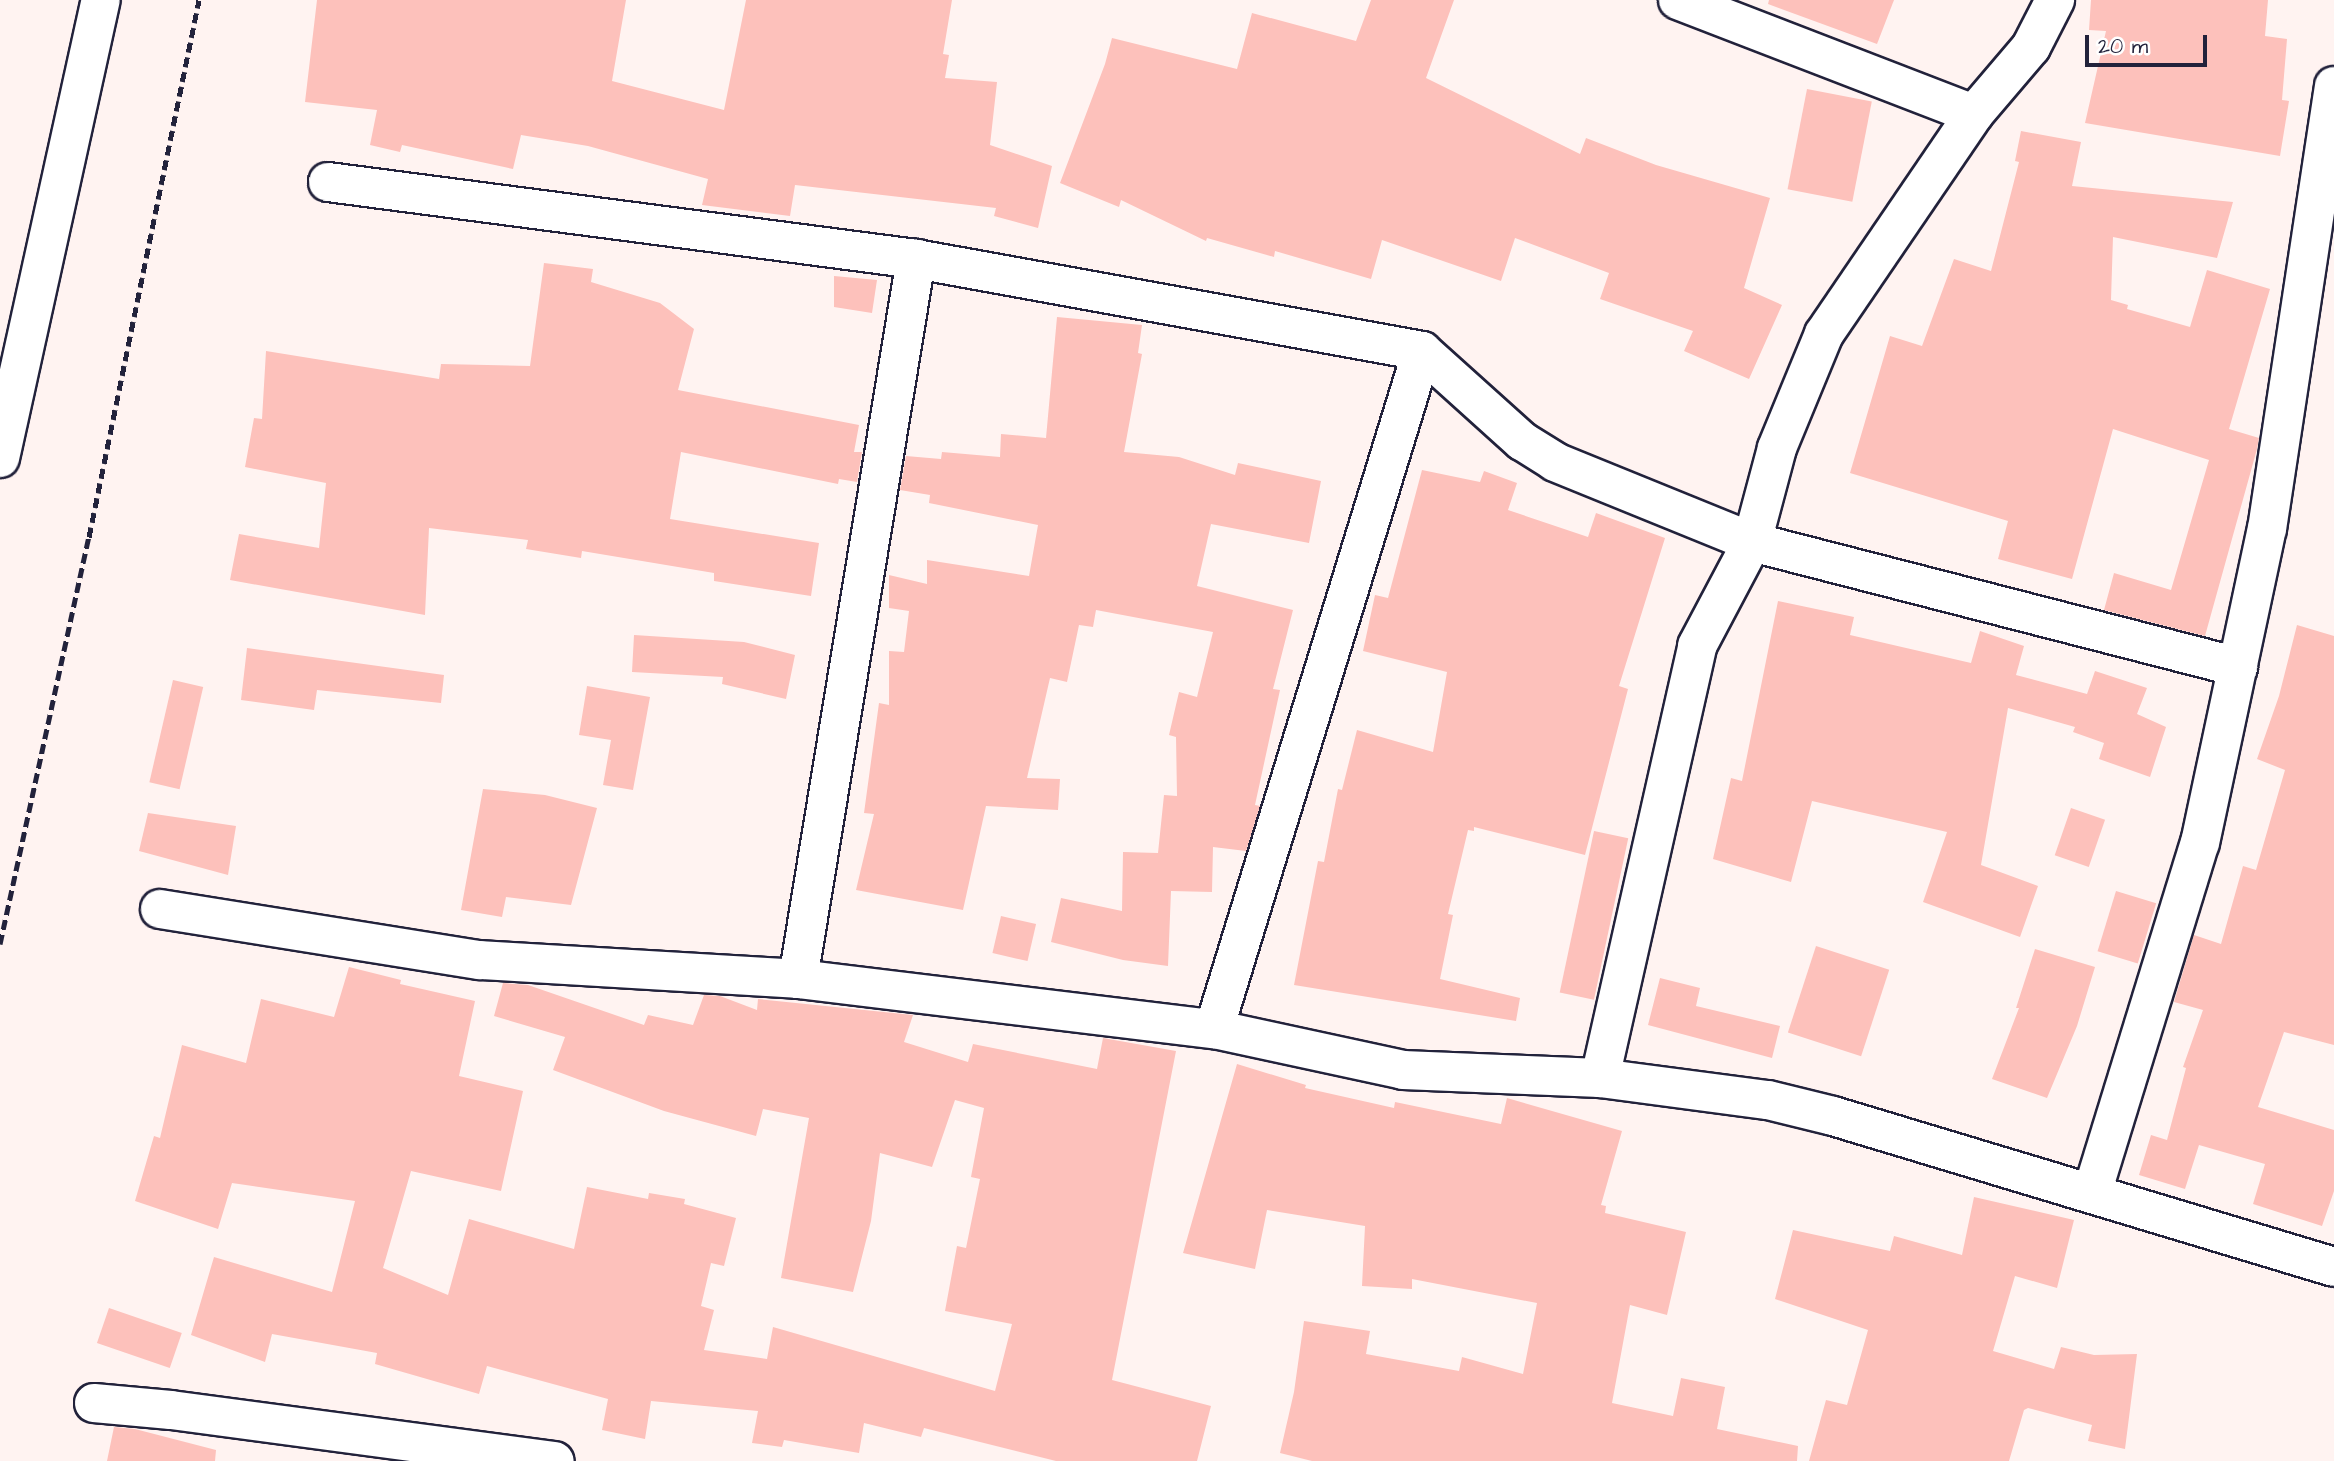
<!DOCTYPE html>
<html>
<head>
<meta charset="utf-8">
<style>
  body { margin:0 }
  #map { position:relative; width:2334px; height:1461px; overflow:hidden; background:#fff3f1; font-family:"Architects Daughter",sans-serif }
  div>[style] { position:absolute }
  .building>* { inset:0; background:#fdc1bb; transform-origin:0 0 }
  .roads { filter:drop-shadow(2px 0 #22223b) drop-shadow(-2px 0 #22223b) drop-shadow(0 2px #22223b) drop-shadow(0 -2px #22223b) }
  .street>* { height:38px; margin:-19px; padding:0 19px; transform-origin:19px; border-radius:19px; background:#fff }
  .rail>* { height:5px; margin-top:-2.5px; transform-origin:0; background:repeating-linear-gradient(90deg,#22223b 0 10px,transparent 0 15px) }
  span { translate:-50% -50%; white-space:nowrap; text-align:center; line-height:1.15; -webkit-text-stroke:5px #fff; paint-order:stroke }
  .scale { position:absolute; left:2085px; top:35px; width:122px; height:32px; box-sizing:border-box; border:4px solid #22223b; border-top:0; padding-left:9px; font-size:21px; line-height:24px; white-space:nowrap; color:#22223b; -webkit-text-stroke:5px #fff; paint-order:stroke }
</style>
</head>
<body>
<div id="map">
  <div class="building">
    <i style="clip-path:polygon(317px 0,626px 0,612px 81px,724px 110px,746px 0,952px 0,943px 54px,949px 55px,945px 78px,997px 82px,990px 145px,1052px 166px,1038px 228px,994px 216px,996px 208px,795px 185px,790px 216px,702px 205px,708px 179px,588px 146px,521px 135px,513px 169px,402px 145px,400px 152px,370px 145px,377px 110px,305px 102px)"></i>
    <i style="clip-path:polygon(1371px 0,1454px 0,1426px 78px,1580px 154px,1586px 138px,1656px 165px,1770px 198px,1744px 288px,1782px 305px,1749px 379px,1684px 351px,1693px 331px,1600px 299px,1609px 273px,1515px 238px,1501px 281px,1382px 240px,1371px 279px,1275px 251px,1274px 257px,1207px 238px,1206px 241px,1121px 200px,1119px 207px,1060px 183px,1105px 64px,1112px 38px,1237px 69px,1252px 13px,1356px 41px)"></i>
    <i style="clip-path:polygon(1769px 0,1894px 0,1877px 44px,1768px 4px)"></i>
    <i style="clip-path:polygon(2091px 0,2268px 0,2265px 36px,2287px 39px,2282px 100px,2289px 101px,2280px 156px,2085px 123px,2106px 31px,2089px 30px)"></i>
    <i style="left:1807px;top:89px;width:66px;height:102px;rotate:11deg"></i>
    <i style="clip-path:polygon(2021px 131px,2081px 142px,2072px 186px,2233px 202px,2217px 258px,2113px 237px,2111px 300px,2128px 305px,2127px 309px,2190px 327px,2207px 270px,2270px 289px,2229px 429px,2259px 438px,2257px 449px,2205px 636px,2104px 610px,2114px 573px,2171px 590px,2209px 460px,2113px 429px,2072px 579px,1998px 559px,2008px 521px,1850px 473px,1890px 336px,1922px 346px,1954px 259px,1991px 271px,2019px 162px,2015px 161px)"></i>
    <i style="clip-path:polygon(544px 263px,593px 269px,591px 282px,660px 303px,694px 329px,678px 390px,859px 425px,854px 452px,862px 452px,857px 482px,839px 479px,838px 484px,681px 452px,670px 519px,819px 543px,811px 596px,714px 581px,714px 573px,582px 551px,581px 558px,526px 549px,528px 540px,429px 528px,425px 615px,230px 580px,239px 534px,319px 548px,326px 483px,245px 467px,254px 418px,262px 419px,266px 351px,439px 379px,441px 364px,530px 366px)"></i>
    <i style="clip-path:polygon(834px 276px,877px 280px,872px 313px,834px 307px)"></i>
    <i style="clip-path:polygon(1057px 317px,1142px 325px,1138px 353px,1142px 354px,1124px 452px,1179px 457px,1235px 475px,1238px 463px,1321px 481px,1309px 543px,1211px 524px,1197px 586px,1293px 610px,1273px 689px,1280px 690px,1255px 805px,1260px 806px,1246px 851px,1213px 847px,1212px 892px,1171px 891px,1168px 966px,1123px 960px,1051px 942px,1061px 898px,1122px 911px,1123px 852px,1158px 853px,1164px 795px,1177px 796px,1176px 737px,1169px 735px,1179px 692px,1197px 697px,1213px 632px,1096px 610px,1093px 627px,1079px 625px,1067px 682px,1050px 678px,1027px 778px,1060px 779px,1058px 810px,986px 806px,963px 910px,856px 890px,874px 814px,864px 813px,879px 703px,889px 705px,889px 651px,904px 652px,909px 611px,889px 608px,889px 575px,927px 584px,927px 560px,1029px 576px,1038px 525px,929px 503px,930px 495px,900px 490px,906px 456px,941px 459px,942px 452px,1000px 457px,1001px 434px,1046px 438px)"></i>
    <i style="clip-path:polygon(1422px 470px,1480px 482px,1484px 471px,1517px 483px,1508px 510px,1588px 537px,1596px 513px,1665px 538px,1619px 686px,1628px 689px,1585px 855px,1474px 827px,1474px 831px,1468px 830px,1448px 914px,1453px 915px,1440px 979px,1520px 998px,1516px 1021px,1294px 985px,1318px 861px,1324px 862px,1338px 789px,1342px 790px,1357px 730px,1433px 752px,1447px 672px,1363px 651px,1375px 595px,1388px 598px)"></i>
    <i style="clip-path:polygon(1778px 601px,1854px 617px,1850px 635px,1971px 663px,1980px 631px,2024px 646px,2016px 675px,2087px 694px,2095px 671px,2147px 688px,2137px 714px,2166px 727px,2150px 777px,2099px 759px,2104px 743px,2073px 732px,2075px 727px,2008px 708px,1981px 865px,2038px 886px,2020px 937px,1923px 902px,1947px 832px,1812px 801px,1791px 882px,1713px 859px,1731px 778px,1742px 781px)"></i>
    <i style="clip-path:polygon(2297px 625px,2334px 636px,2334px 1045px,2284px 1032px,2258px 1107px,2334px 1130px,2334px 1191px,2322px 1226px,2253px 1204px,2265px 1164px,2199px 1145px,2185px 1189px,2139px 1175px,2151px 1135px,2167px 1140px,2186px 1068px,2183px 1067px,2203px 1010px,2174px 1002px,2194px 935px,2221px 944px,2243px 866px,2256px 870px,2285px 770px,2257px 759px,2279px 696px)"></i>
    <i style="clip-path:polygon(634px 635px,744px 642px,795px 655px,786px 699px,722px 684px,723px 677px,632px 672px)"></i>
    <i style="clip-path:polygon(247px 648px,444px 675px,441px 703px,317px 690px,314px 710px,241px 700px)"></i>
    <i style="left:173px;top:680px;width:31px;height:105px;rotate:13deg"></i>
    <i style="clip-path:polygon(587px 686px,650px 697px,633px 790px,603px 785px,611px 740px,579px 735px)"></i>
    <i style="clip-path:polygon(483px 789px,545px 795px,597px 808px,571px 905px,506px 897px,502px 917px,461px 910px)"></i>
    <i style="left:2071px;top:808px;width:36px;height:50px;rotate:19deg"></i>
    <i style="clip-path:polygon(148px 813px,236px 826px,228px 875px,139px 851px)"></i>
    <i style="left:1594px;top:831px;width:35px;height:165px;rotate:12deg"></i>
    <i style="left:2116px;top:891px;width:42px;height:63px;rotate:17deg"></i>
    <i style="left:1001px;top:916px;width:36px;height:38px;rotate:13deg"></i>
    <i style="left:1816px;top:946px;width:77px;height:91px;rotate:18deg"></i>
    <i style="clip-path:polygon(2035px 949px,2095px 967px,2077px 1026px,2047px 1098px,1992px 1079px,2019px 1008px,2016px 1008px)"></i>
    <i style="clip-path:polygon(349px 967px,401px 980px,400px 984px,475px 1001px,459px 1076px,523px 1091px,501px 1191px,411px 1171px,383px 1268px,448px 1295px,469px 1219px,574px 1249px,587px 1187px,648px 1199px,649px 1193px,685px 1199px,684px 1204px,736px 1218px,724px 1266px,711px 1263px,701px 1306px,714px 1310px,704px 1350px,767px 1359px,773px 1327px,995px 1391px,1012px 1324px,945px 1311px,957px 1246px,966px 1248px,980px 1179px,971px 1177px,984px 1108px,955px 1100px,932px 1167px,880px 1153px,871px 1221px,853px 1292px,781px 1278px,809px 1118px,763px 1109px,756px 1136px,664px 1111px,553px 1070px,565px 1037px,494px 1016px,503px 983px,528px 985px,644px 1025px,648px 1015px,693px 1025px,704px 995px,720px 996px,757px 1010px,758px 999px,913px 1015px,904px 1042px,968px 1062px,973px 1044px,1097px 1069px,1103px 1038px,1176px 1051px,1112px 1380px,1211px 1406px,1197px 1461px,1056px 1461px,924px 1428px,921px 1437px,864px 1423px,859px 1453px,784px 1440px,782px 1447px,752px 1443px,758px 1411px,651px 1401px,645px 1439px,602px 1430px,608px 1399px,487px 1366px,479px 1394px,375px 1364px,377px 1353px,272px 1334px,265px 1362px,191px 1335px,214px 1257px,332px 1292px,355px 1201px,232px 1183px,218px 1229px,135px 1201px,154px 1136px,160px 1138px,182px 1045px,246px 1063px,261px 999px,334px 1017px)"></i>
    <i style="clip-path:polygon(1660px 978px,1700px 988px,1696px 1006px,1780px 1026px,1772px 1058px,1648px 1025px)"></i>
    <i style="clip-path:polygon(1237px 1064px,1306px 1085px,1305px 1088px,1394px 1108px,1395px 1102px,1501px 1124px,1507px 1098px,1622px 1131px,1601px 1205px,1606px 1206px,1605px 1213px,1686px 1232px,1667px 1315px,1630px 1305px,1612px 1403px,1673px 1416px,1681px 1378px,1725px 1387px,1717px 1429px,1798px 1446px,1797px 1461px,1312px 1461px,1280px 1453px,1294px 1392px,1304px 1321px,1370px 1331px,1366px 1354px,1459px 1371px,1462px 1357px,1523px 1374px,1537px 1303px,1412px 1279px,1412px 1289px,1362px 1286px,1365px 1226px,1267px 1210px,1255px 1269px,1183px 1253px)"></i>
    <i style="clip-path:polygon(1974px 1197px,2074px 1220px,2057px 1288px,2015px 1276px,1993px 1351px,2054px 1369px,2061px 1347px,2094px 1355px,2137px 1354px,2125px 1449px,2088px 1441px,2092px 1425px,2028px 1408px,2024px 1410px,2009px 1461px,1809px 1461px,1826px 1400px,1847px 1405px,1868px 1330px,1775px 1299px,1793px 1230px,1890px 1251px,1894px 1236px,1962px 1255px)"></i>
    <i style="left:109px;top:1308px;width:77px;height:37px;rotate:19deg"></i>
    <i style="clip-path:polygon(114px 1427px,135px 1429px,216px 1450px,215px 1461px,107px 1461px)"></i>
  </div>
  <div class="roads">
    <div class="street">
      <i style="left:1678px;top:0;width:317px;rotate:21.1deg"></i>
      <i style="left:328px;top:182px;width:593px;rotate:7.46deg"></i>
      <i style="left:916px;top:259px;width:514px;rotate:10.3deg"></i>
      <i style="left:1422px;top:351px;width:135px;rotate:42deg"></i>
      <i style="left:1522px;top:441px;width:39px;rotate:32deg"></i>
      <i style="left:1555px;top:462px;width:213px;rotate:22.1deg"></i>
      <i style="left:1752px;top:542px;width:502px;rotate:14.42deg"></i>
      <i style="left:0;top:458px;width:469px;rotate:-77.6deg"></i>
      <i style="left:160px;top:909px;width:324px;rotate:9.1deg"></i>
      <i style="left:480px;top:960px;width:319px;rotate:3.4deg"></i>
      <i style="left:798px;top:979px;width:419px;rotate:6.9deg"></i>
      <i style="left:1214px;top:1029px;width:193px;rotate:12.2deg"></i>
      <i style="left:1403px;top:1070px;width:197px;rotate:2.3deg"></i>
      <i style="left:1600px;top:1078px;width:169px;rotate:7.5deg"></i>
      <i style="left:1768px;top:1100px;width:67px;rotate:13.8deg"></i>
      <i style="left:1833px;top:1116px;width:523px;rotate:16.77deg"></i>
      <i style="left:798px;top:979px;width:730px;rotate:-80.69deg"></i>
      <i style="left:1214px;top:1029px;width:709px;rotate:-72.94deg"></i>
      <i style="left:1600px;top:1078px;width:443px;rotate:-77.3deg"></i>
      <i style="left:1697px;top:646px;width:118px;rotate:-62.1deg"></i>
      <i style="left:1752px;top:542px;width:97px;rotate:-75.1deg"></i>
      <i style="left:1777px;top:448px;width:123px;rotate:-67.6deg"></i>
      <i style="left:1824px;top:334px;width:266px;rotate:-55.7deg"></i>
      <i style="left:1974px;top:114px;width:88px;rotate:-49.6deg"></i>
      <i style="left:2031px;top:47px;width:53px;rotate:-62.9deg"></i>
      <i style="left:2092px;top:1193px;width:366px;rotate:-72.9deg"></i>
      <i style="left:2200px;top:843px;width:321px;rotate:-78deg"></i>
      <i style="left:2267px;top:529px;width:448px;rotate:-81.4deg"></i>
      <i style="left:94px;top:1403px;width:77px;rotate:5.2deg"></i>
      <i style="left:171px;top:1410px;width:387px;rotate:7.6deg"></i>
    </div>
  </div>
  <div class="rail">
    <i style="left:0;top:944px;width:417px;rotate:-77.7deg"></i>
    <i style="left:89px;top:537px;width:548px;rotate:-78.42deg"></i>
  </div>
  <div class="scale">20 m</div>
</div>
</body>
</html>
